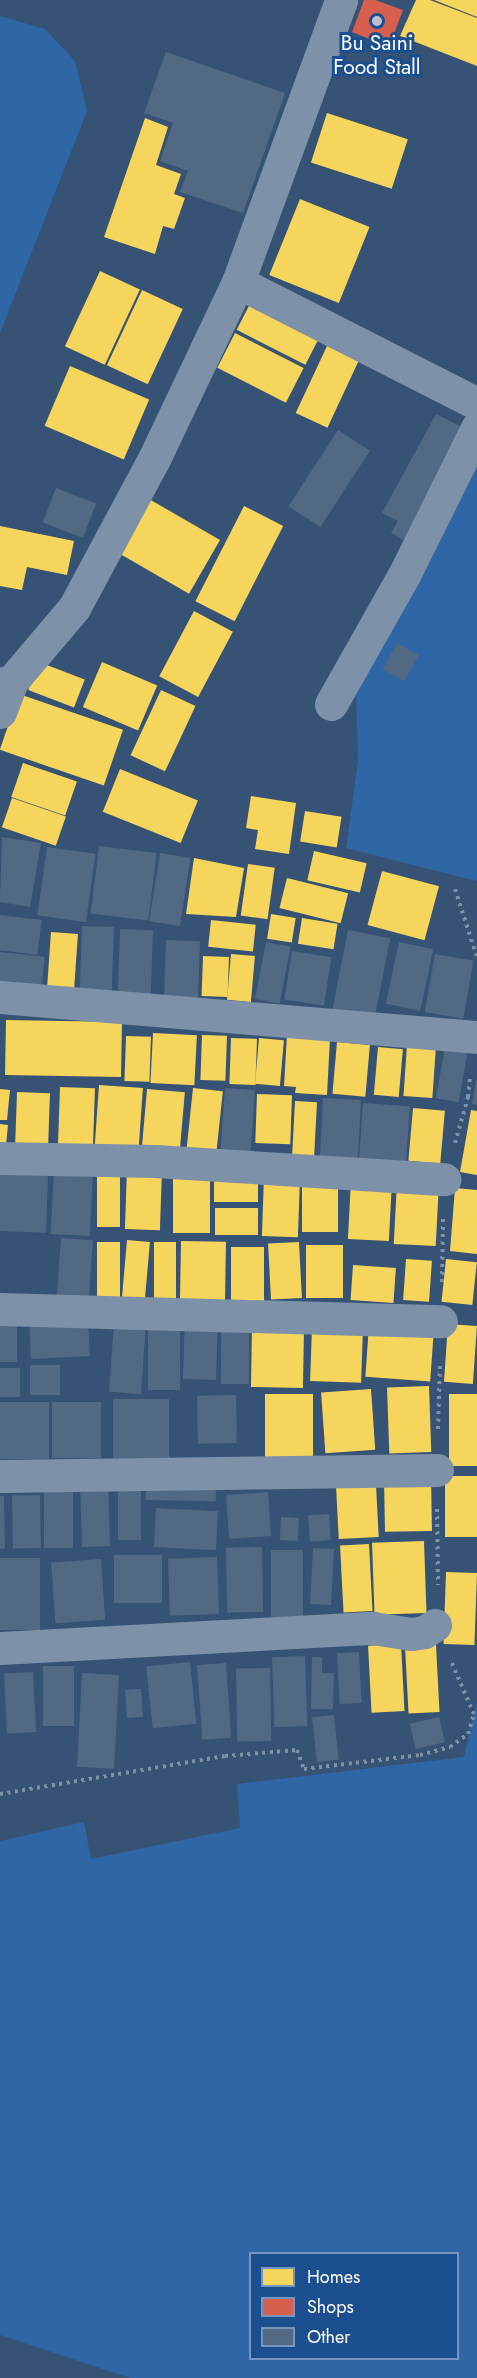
<!DOCTYPE html>
<html>
<head>
<meta charset="utf-8">
<style>
  body { margin:0 }
  #map { position:relative; width:477px; height:2378px; overflow:hidden; background:#365274; font-family:Jost,sans-serif }
  div>[style] { position:absolute }
  .green>* { inset:0; background:#2f66a5 }
  .homes>* { inset:0; background:#f6d55c; transform-origin:0 0 }
  .shops>* { inset:0; background:#d6604d }
  .building>* { inset:0; background:#526984; transform-origin:0 0 }
  .path>* { height:4px; margin-top:-2px; transform-origin:0; background:repeating-linear-gradient(90deg,#7d92a8 0 3px,transparent 0 7.5px) }
  .street>* { height:33px; margin:-16.5px; padding:0 16.5px; transform-origin:16.5px; border-radius:16.5px; background:#7d92a8 }
  .dots>* { width:16px; height:16px; translate:-50% -50%; box-sizing:border-box; border:3px solid #1b4f8f; border-radius:50% }
  span { translate:-50% -50%; white-space:nowrap; text-align:center; line-height:1.15; -webkit-text-stroke:6px #1b4f8f; paint-order:stroke }
  .poi-label { font-size:21px; color:#fff }
  .legend { position:absolute; left:249px; top:2252px; width:210px; height:108px; box-sizing:border-box; background:#1b4f8f; border:2px solid #7695bc; margin:0; padding:8px 10px; list-style:none; font-size:18px; color:#fff }
  .legend li { display:flex; align-items:center; gap:12px; height:30px }
  .legend b { width:30px; border:2px solid #7695bc }
</style>
</head>
<body>
<div id="map">
  <div class="green">
    <i style="clip-path:polygon(0 16px,45px 29px,75px 61px,87px 111px,0 333px)"></i>
    <i style="clip-path:polygon(477px 445px,477px 881px,346px 848px,358px 761px,356px 695px)"></i>
    <i style="clip-path:polygon(evenodd,477px 1701px,477px 2378px,130px 2378px,0 2335px,0 1841px,84px 1822px,91px 1859px,240px 1828px,237px 1784px,464px 1757px,477px 1701px,250px 2254px,458px 2254px,458px 2358px,250px 2358px,250px 2254px)"></i>
  </div>
  <div class="homes">
    <i style="clip-path:polygon(416px 0,430px 0,477px 18px,477px 66px,400px 36px)"></i>
    <i style="clip-path:polygon(434px 0,477px 0,477px 17px)"></i>
    <i style="left:327px;top:113px;width:85px;height:52px;rotate:18deg"></i>
    <i style="clip-path:polygon(145px 118px,168px 127px,156px 165px,181px 174px,174px 194px,185px 198px,174px 229px,163px 226px,155px 254px,104px 237px)"></i>
    <i style="left:300px;top:199px;width:75px;height:82px;rotate:22deg"></i>
    <i style="left:100px;top:271px;width:44px;height:83px;rotate:25deg"></i>
    <i style="left:142px;top:290px;width:45px;height:83px;rotate:25deg"></i>
    <i style="left:254px;top:296px;width:77px;height:38px;rotate:27deg"></i>
    <i style="left:235px;top:333px;width:77px;height:39px;rotate:27deg"></i>
    <i style="left:327px;top:346px;width:35px;height:74px;rotate:25deg"></i>
    <i style="left:70px;top:366px;width:86px;height:65px;rotate:23deg"></i>
    <i style="left:149px;top:499px;width:82px;height:62px;rotate:30deg"></i>
    <i style="left:244px;top:506px;width:44px;height:107px;rotate:27deg"></i>
    <i style="clip-path:polygon(0 526px,74px 541px,67px 575px,27px 567px,22px 590px,0 586px)"></i>
    <i style="left:194px;top:611px;width:44px;height:74px;rotate:28deg"></i>
    <i style="left:39px;top:662px;width:49px;height:30px;rotate:21deg"></i>
    <i style="left:102px;top:662px;width:60px;height:49px;rotate:23deg"></i>
    <i style="left:161px;top:690px;width:38px;height:72px;rotate:25deg"></i>
    <i style="left:19px;top:694px;width:110px;height:59px;rotate:19deg"></i>
    <i style="left:23px;top:763px;width:57px;height:36px;rotate:19deg"></i>
    <i style="left:120px;top:769px;width:84px;height:46px;rotate:22deg"></i>
    <i style="clip-path:polygon(251px 796px,296px 803px,289px 854px,255px 849px,258px 830px,246px 828px)"></i>
    <i style="left:12px;top:798px;width:57px;height:31px;rotate:19deg"></i>
    <i style="left:305px;top:811px;width:37px;height:31px;rotate:9deg"></i>
    <i style="left:314px;top:851px;width:54px;height:30px;rotate:13deg"></i>
    <i style="clip-path:polygon(194px 858px,244px 868px,236px 917px,186px 914px)"></i>
    <i style="left:248px;top:864px;width:27px;height:52px;rotate:8deg"></i>
    <i style="left:382px;top:871px;width:59px;height:56px;rotate:15deg"></i>
    <i style="left:287px;top:878px;width:63px;height:31px;rotate:14deg"></i>
    <i style="left:271px;top:914px;width:25px;height:25px;rotate:9deg"></i>
    <i style="left:302px;top:918px;width:36px;height:26px;rotate:9deg"></i>
    <i style="left:211px;top:920px;width:45px;height:27px;rotate:6deg"></i>
    <i style="left:51px;top:932px;width:27px;height:56px;rotate:4deg"></i>
    <i style="left:231px;top:954px;width:24px;height:46px;rotate:5deg"></i>
    <i style="left:203px;top:956px;width:26px;height:40px;rotate:2deg"></i>
    <i style="left:6px;top:1020px;width:116px;height:55px;rotate:1deg"></i>
    <i style="left:153px;top:1033px;width:44px;height:50px;rotate:3deg"></i>
    <i style="left:202px;top:1035px;width:25px;height:45px;rotate:2deg"></i>
    <i style="clip-path:polygon(287px 1035px,330px 1038px,327px 1095px,295px 1093px,296px 1087px,284px 1086px)"></i>
    <i style="left:126px;top:1036px;width:25px;height:45px;rotate:2deg"></i>
    <i style="left:231px;top:1038px;width:26px;height:46px;rotate:2deg"></i>
    <i style="left:259px;top:1038px;width:25px;height:46px;rotate:5deg"></i>
    <i style="left:337px;top:1042px;width:33px;height:52px;rotate:5deg"></i>
    <i style="left:407px;top:1045px;width:29px;height:51px;rotate:4deg"></i>
    <i style="left:378px;top:1047px;width:25px;height:48px;rotate:5deg"></i>
    <i style="left:99px;top:1085px;width:44px;height:64px;rotate:4deg"></i>
    <i style="left:60px;top:1087px;width:35px;height:60px;rotate:2deg"></i>
    <i style="left:193px;top:1088px;width:30px;height:64px;rotate:6deg"></i>
    <i style="clip-path:polygon(0 1089px,10px 1090px,7px 1120px,0 1120px)"></i>
    <i style="left:147px;top:1089px;width:38px;height:56px;rotate:5deg"></i>
    <i style="left:17px;top:1092px;width:33px;height:53px;rotate:2deg"></i>
    <i style="left:257px;top:1094px;width:35px;height:49px;rotate:2deg"></i>
    <i style="left:295px;top:1101px;width:22px;height:54px;rotate:3deg"></i>
    <i style="left:413px;top:1108px;width:32px;height:53px;rotate:5deg"></i>
    <i style="clip-path:polygon(471px 1110px,477px 1111px,477px 1175px,460px 1172px)"></i>
    <i style="clip-path:polygon(0 1124px,8px 1125px,5px 1155px,0 1155px)"></i>
    <i style="left:127px;top:1169px;width:35px;height:60px;rotate:2deg"></i>
    <i style="left:97px;top:1171px;width:23px;height:56px"></i>
    <i style="left:173px;top:1173px;width:37px;height:60px"></i>
    <i style="left:214px;top:1174px;width:44px;height:28px"></i>
    <i style="left:264px;top:1176px;width:36px;height:60px;rotate:2deg"></i>
    <i style="left:351px;top:1180px;width:41px;height:59px;rotate:3deg"></i>
    <i style="left:302px;top:1181px;width:36px;height:51px"></i>
    <i style="left:397px;top:1182px;width:42px;height:62px;rotate:3deg"></i>
    <i style="clip-path:polygon(455px 1188px,477px 1190px,477px 1254px,450px 1251px)"></i>
    <i style="left:215px;top:1208px;width:43px;height:27px"></i>
    <i style="left:127px;top:1240px;width:23px;height:57px;rotate:5deg"></i>
    <i style="left:181px;top:1241px;width:45px;height:62px;rotate:1deg"></i>
    <i style="left:97px;top:1242px;width:23px;height:56px"></i>
    <i style="left:154px;top:1242px;width:22px;height:56px"></i>
    <i style="left:299px;top:1242px;width:56px;height:31px;rotate:87deg"></i>
    <i style="left:306px;top:1245px;width:37px;height:53px"></i>
    <i style="left:231px;top:1247px;width:33px;height:60px"></i>
    <i style="left:406px;top:1259px;width:26px;height:41px;rotate:4deg"></i>
    <i style="left:446px;top:1259px;width:31px;height:43px;rotate:6deg"></i>
    <i style="left:353px;top:1265px;width:43px;height:35px;rotate:4deg"></i>
    <i style="left:448px;top:1324px;width:29px;height:58px;rotate:4deg"></i>
    <i style="left:369px;top:1325px;width:65px;height:52px;rotate:4deg"></i>
    <i style="left:252px;top:1327px;width:52px;height:60px;rotate:1deg"></i>
    <i style="left:312px;top:1327px;width:51px;height:54px;rotate:2deg"></i>
    <i style="left:429px;top:1386px;width:66px;height:42px;rotate:88deg"></i>
    <i style="left:371px;top:1389px;width:61px;height:50px;rotate:86deg"></i>
    <i style="left:265px;top:1394px;width:48px;height:63px"></i>
    <i style="left:477px;top:1394px;width:72px;height:28px;rotate:90deg"></i>
    <i style="left:431px;top:1476px;width:55px;height:47px;rotate:89deg"></i>
    <i style="left:477px;top:1476px;width:61px;height:32px;rotate:90deg"></i>
    <i style="left:376px;top:1485px;width:52px;height:40px;rotate:87deg"></i>
    <i style="left:424px;top:1541px;width:72px;height:52px;rotate:88deg"></i>
    <i style="left:369px;top:1544px;width:67px;height:29px;rotate:87deg"></i>
    <i style="left:446px;top:1572px;width:31px;height:72px;rotate:2deg"></i>
    <i style="left:401px;top:1644px;width:67px;height:33px;rotate:87deg"></i>
    <i style="left:436px;top:1645px;width:67px;height:31px;rotate:87deg"></i>
  </div>
  <div class="shops">
    <i style="clip-path:polygon(364px 0,375px 0,403px 10px,389px 47px,352px 32px)"></i>
  </div>
  <div class="building">
    <i style="clip-path:polygon(166px 52px,285px 93px,243px 213px,180px 192px,188px 171px,160px 161px,173px 123px,144px 113px)"></i>
    <i style="clip-path:polygon(436px 414px,470px 431px,411px 544px,391px 533px,398px 521px,382px 513px)"></i>
    <i style="left:338px;top:430px;width:38px;height:91px;rotate:33deg"></i>
    <i style="left:56px;top:488px;width:43px;height:37px;rotate:21deg"></i>
    <i style="left:397px;top:643px;width:25px;height:30px;rotate:29deg"></i>
    <i style="clip-path:polygon(2px 837px,41px 843px,30px 907px,0 902px)"></i>
    <i style="left:99px;top:846px;width:58px;height:68px;rotate:7deg"></i>
    <i style="left:47px;top:847px;width:49px;height:69px;rotate:8deg"></i>
    <i style="left:160px;top:853px;width:31px;height:69px;rotate:9deg"></i>
    <i style="left:0;top:915px;width:42px;height:35px;rotate:7deg"></i>
    <i style="left:82px;top:926px;width:32px;height:68px;rotate:2deg"></i>
    <i style="left:120px;top:929px;width:33px;height:69px;rotate:2deg"></i>
    <i style="left:348px;top:930px;width:43px;height:83px;rotate:11deg"></i>
    <i style="left:166px;top:940px;width:34px;height:61px;rotate:2deg"></i>
    <i style="left:266px;top:942px;width:25px;height:58px;rotate:11deg"></i>
    <i style="left:399px;top:942px;width:35px;height:63px;rotate:12deg"></i>
    <i style="left:292px;top:951px;width:40px;height:49px;rotate:9deg"></i>
    <i style="left:0;top:952px;width:45px;height:38px;rotate:6deg"></i>
    <i style="left:435px;top:954px;width:39px;height:59px;rotate:10deg"></i>
    <i style="left:445px;top:1047px;width:23px;height:52px;rotate:10deg"></i>
    <i style="clip-path:polygon(476px 1081px,477px 1081px,477px 1105px,472px 1104px)"></i>
    <i style="left:225px;top:1088px;width:30px;height:67px;rotate:4deg"></i>
    <i style="left:323px;top:1098px;width:38px;height:65px;rotate:3deg"></i>
    <i style="left:363px;top:1103px;width:47px;height:60px;rotate:4deg"></i>
    <i style="left:54px;top:1171px;width:39px;height:63px;rotate:3deg"></i>
    <i style="left:0;top:1173px;width:48px;height:58px;rotate:2deg"></i>
    <i style="left:61px;top:1238px;width:32px;height:62px;rotate:4deg"></i>
    <i style="left:88px;top:1320px;width:36px;height:59px;rotate:87deg"></i>
    <i style="left:185px;top:1320px;width:33px;height:59px;rotate:2deg"></i>
    <i style="left:148px;top:1321px;width:32px;height:69px"></i>
    <i style="left:0;top:1322px;width:17px;height:40px"></i>
    <i style="left:114px;top:1322px;width:32px;height:70px;rotate:4deg"></i>
    <i style="left:221px;top:1328px;width:28px;height:56px"></i>
    <i style="left:60px;top:1365px;width:30px;height:30px;rotate:90deg"></i>
    <i style="left:0;top:1368px;width:20px;height:29px"></i>
    <i style="left:236px;top:1395px;width:48px;height:39px;rotate:89deg"></i>
    <i style="left:113px;top:1399px;width:56px;height:59px"></i>
    <i style="left:0;top:1402px;width:49px;height:57px"></i>
    <i style="left:52px;top:1402px;width:49px;height:56px"></i>
    <i style="left:146px;top:1483px;width:70px;height:17px;rotate:1deg"></i>
    <i style="left:108px;top:1484px;width:62px;height:28px;rotate:88deg"></i>
    <i style="left:44px;top:1485px;width:29px;height:63px"></i>
    <i style="left:118px;top:1490px;width:23px;height:50px"></i>
    <i style="left:268px;top:1492px;width:44px;height:42px;rotate:86deg"></i>
    <i style="left:40px;top:1495px;width:53px;height:28px;rotate:89deg"></i>
    <i style="clip-path:polygon(0 1496px,4px 1496px,5px 1548px,0 1549px)"></i>
    <i style="left:156px;top:1508px;width:62px;height:39px;rotate:3deg"></i>
    <i style="left:329px;top:1514px;width:26px;height:21px;rotate:86deg"></i>
    <i style="left:281px;top:1517px;width:18px;height:23px;rotate:3deg"></i>
    <i style="left:262px;top:1547px;width:65px;height:36px;rotate:89deg"></i>
    <i style="left:313px;top:1548px;width:21px;height:56px;rotate:3deg"></i>
    <i style="left:271px;top:1550px;width:32px;height:67px"></i>
    <i style="left:114px;top:1555px;width:48px;height:48px"></i>
    <i style="left:217px;top:1557px;width:57px;height:49px;rotate:88deg"></i>
    <i style="left:0;top:1558px;width:40px;height:72px"></i>
    <i style="left:101px;top:1559px;width:61px;height:50px;rotate:86deg"></i>
    <i style="left:359px;top:1652px;width:51px;height:22px;rotate:87deg"></i>
    <i style="left:305px;top:1656px;width:70px;height:33px;rotate:88deg"></i>
    <i style="clip-path:polygon(312px 1657px,322px 1657px,322px 1673px,334px 1673px,333px 1709px,311px 1709px)"></i>
    <i style="left:190px;top:1662px;width:62px;height:44px;rotate:84deg"></i>
    <i style="left:226px;top:1663px;width:75px;height:29px;rotate:86deg"></i>
    <i style="left:43px;top:1666px;width:31px;height:60px"></i>
    <i style="left:270px;top:1668px;width:73px;height:34px;rotate:89deg"></i>
    <i style="left:33px;top:1672px;width:60px;height:29px;rotate:87deg"></i>
    <i style="left:82px;top:1673px;width:37px;height:94px;rotate:3deg"></i>
    <i style="left:141px;top:1689px;width:28px;height:16px;rotate:86deg"></i>
    <i style="left:334px;top:1715px;width:45px;height:22px;rotate:84deg"></i>
    <i style="left:439px;top:1717px;width:26px;height:30px;rotate:77deg"></i>
  </div>
  <div class="path">
    <i style="left:455px;top:889px;width:71px;rotate:72.1deg"></i>
    <i style="left:455px;top:1143px;width:48px;rotate:-74.2deg"></i>
    <i style="left:468px;top:1097px;width:20px;rotate:-84deg"></i>
    <i style="left:442px;top:1282px;width:64px;rotate:-89.1deg"></i>
    <i style="left:438px;top:1429px;width:67px;rotate:-88.3deg"></i>
    <i style="left:437px;top:1509px;width:76px;rotate:89.2deg"></i>
    <i style="left:0;top:1794px;width:228px;rotate:-9.6deg"></i>
    <i style="left:225px;top:1756px;width:72px;rotate:-4.8deg"></i>
    <i style="left:297px;top:1750px;width:20px;rotate:70deg"></i>
    <i style="left:304px;top:1769px;width:117px;rotate:-6.9deg"></i>
    <i style="left:420px;top:1755px;width:31px;rotate:-15deg"></i>
    <i style="left:450px;top:1747px;width:22px;rotate:-36deg"></i>
    <i style="left:468px;top:1734px;width:21px;rotate:-73deg"></i>
    <i style="left:474px;top:1714px;width:58px;rotate:-113.5deg"></i>
  </div>
  <div class="street">
    <i style="left:238px;top:282px;width:268px;rotate:27deg"></i>
    <i style="left:0;top:684px;width:12px;rotate:-14deg"></i>
    <i style="left:12px;top:681px;width:96px;rotate:-49.7deg"></i>
    <i style="left:74px;top:608px;width:169px;rotate:-61.8deg"></i>
    <i style="left:154px;top:459px;width:196px;rotate:-64.6deg"></i>
    <i style="left:238px;top:282px;width:300px;rotate:-69.9deg"></i>
    <i style="left:331px;top:704px;width:150px;rotate:-60.5deg"></i>
    <i style="left:405px;top:573px;width:162px;rotate:-63.6deg"></i>
    <i style="left:0;top:712px;width:33px;rotate:-69deg"></i>
    <i style="left:0;top:997px;width:477px;rotate:4.8deg"></i>
    <i style="left:0;top:1158px;width:155px;rotate:1.1deg"></i>
    <i style="left:155px;top:1161px;width:290px;rotate:3.6deg"></i>
    <i style="left:0;top:1309px;width:441px;rotate:1.6deg"></i>
    <i style="left:0;top:1476px;width:437px;rotate:-0.8deg"></i>
    <i style="left:0;top:1648px;width:374px;rotate:-3.1deg"></i>
    <i style="left:373px;top:1628px;width:39px;rotate:9deg"></i>
    <i style="left:412px;top:1634px;width:12px;rotate:-9deg"></i>
    <i style="left:424px;top:1632px;width:13px;rotate:-32deg"></i>
  </div>
  <div class="dots">
    <i style="left:377px;top:21px;background:#b9c2ce"></i>
  </div>
  <div class="poi-label">
    <span style="left:377px;top:55px">Bu Saini<br>Food Stall</span>
  </div>
  <ul class="legend">
  <li><b style="height:16px;background:#f6d55c"></b>Homes</li>
  <li><b style="height:16px;background:#d6604d"></b>Shops</li>
  <li><b style="height:16px;background:#526984"></b>Other</li>
  </ul>
</div>
</body>
</html>
